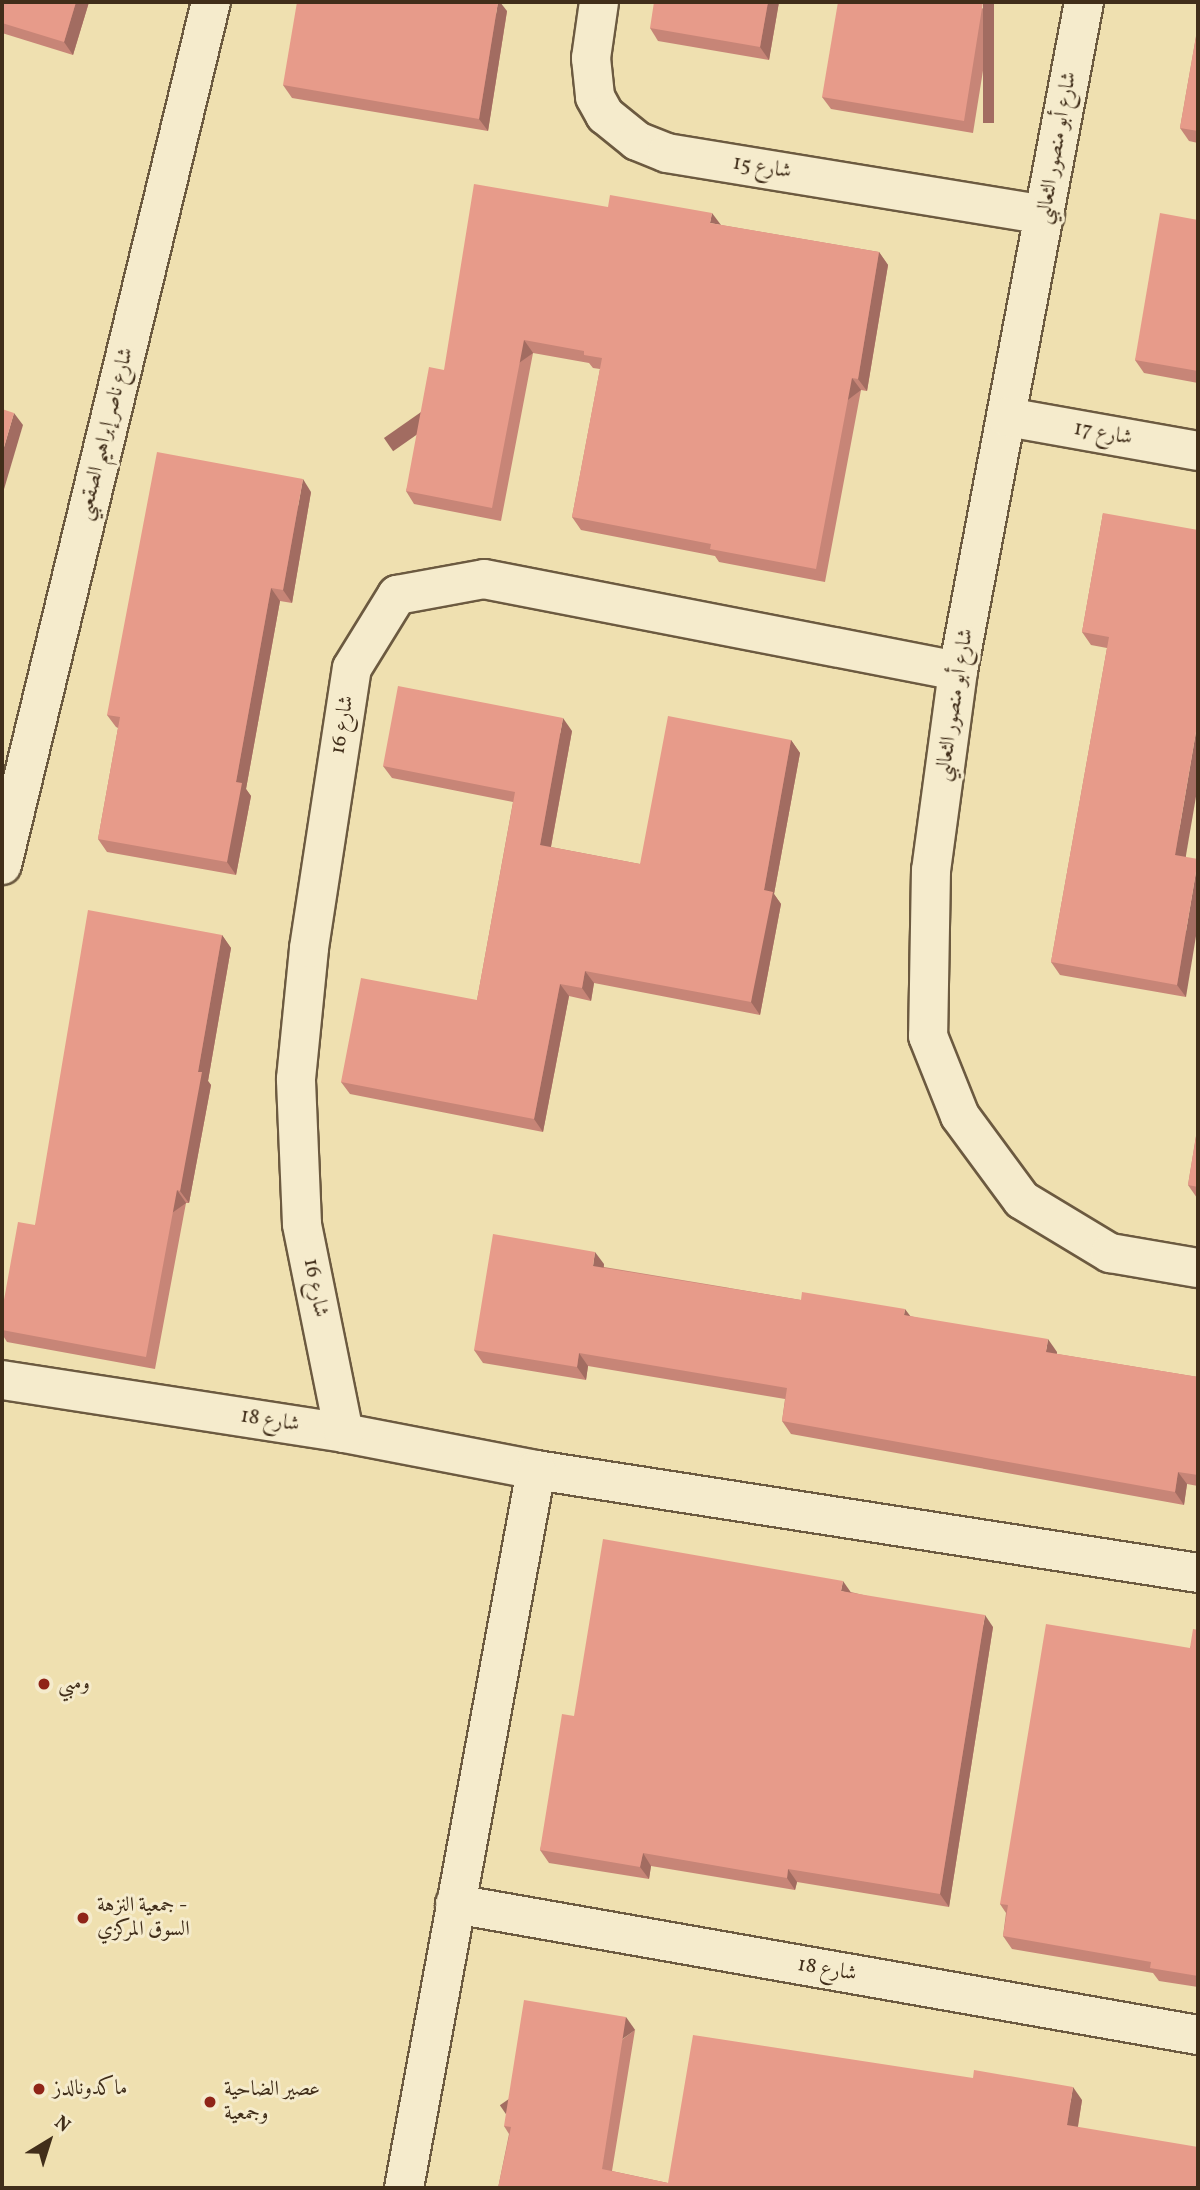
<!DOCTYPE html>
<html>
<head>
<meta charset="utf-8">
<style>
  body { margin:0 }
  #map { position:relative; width:1200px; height:2190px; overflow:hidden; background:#efe0b0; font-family:Vollkorn,Amiri,serif }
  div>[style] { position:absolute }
  .roads { filter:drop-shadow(2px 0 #6c5a40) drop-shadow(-2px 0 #6c5a40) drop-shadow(0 2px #6c5a40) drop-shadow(0 -2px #6c5a40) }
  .minor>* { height:38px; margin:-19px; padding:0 19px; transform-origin:19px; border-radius:19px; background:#f5ebcc }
  .wall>* { inset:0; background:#c78577 }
  .shaded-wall>* { inset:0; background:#a26c61; transform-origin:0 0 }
  .building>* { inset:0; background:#e79b8a }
  .dots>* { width:19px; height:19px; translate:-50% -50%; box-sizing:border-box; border:4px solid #f5ebcc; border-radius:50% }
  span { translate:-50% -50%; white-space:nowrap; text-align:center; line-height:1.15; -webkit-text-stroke:6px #f5ebcc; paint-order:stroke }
  .street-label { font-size:21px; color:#412e1a }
  .poi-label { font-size:21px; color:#412e1a }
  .left { translate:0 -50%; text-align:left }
  .frame { position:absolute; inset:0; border:4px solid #412e1a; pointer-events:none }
  .north { position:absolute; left:14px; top:2106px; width:70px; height:70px; -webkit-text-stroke:5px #f5ebcc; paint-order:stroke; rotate:38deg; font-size:19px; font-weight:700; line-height:28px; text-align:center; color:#412e1a }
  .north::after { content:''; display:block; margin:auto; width:24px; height:32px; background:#412e1a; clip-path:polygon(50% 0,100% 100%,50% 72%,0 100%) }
</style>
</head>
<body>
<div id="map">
  <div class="roads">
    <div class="minor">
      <i style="left:599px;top:2px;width:57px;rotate:98.1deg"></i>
      <i style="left:591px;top:58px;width:39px;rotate:84deg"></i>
      <i style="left:595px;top:97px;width:21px;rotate:61deg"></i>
      <i style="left:605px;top:115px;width:41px;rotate:39.1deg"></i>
      <i style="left:637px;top:141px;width:32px;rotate:22deg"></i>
      <i style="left:667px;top:153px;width:383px;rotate:9.3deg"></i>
      <i style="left:1084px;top:2px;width:681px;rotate:100.67deg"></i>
      <i style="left:958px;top:671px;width:201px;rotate:97.7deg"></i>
      <i style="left:931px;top:870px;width:166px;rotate:91deg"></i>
      <i style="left:928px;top:1036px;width:86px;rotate:68.2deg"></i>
      <i style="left:960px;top:1116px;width:104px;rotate:53.6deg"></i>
      <i style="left:1022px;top:1200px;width:103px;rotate:31.1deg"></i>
      <i style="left:1110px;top:1253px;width:89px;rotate:9.7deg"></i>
      <i style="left:1007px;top:417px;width:194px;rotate:10.1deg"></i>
      <i style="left:2px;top:865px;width:888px;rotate:-76.39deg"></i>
      <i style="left:2px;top:1380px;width:346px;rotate:8.8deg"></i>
      <i style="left:344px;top:1433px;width:196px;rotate:10.9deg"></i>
      <i style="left:536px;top:1470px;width:670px;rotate:8.84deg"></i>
      <i style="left:344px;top:1433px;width:213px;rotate:-101.4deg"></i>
      <i style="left:302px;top:1224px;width:145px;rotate:-92.4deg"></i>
      <i style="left:296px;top:1079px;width:132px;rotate:-84.3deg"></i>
      <i style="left:309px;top:948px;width:283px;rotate:-81.3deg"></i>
      <i style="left:352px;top:668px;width:86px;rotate:-58.3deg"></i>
      <i style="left:397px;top:595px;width:88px;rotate:-10.4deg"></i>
      <i style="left:484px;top:579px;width:483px;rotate:11deg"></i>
      <i style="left:455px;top:1904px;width:754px;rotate:10deg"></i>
      <i style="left:404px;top:2188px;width:730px;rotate:-79.58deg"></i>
    </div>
  </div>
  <div class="wall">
    <i style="clip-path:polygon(2px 2px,89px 2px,73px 55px,2px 33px)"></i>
    <i style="clip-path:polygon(779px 2px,769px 60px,658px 41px,650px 28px)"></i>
    <i style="clip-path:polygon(994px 2px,973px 133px,831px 109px,822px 97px)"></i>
    <i style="clip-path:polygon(507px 11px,488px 131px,292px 98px,283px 85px)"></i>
    <i style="clip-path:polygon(1198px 25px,1198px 143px,1189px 141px,1180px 128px)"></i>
    <i style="clip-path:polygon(1198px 220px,1198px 383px,1144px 373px,1135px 360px)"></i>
    <i style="clip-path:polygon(721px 225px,879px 252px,888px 265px,867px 391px,861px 390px,825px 582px,719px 562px,715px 556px,581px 530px,572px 517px,600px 369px,593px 368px,589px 363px,533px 353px,501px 521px,414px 504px,406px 491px,444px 370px)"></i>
    <i style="clip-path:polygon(311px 492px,292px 603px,280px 601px,246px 789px,251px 796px,236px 875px,107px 852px,98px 839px,118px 728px,116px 727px,107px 715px)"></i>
    <i style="clip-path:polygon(1103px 513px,1186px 856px,1186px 997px,1060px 975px,1051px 962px,1107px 648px,1091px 645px,1082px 632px)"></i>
    <i style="clip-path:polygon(572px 731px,551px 847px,640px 864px,791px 740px,800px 753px,774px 894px,781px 904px,760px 1015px,594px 983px,591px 1001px,569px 996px,543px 1132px,350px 1094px,341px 1082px,477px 1000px,513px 802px,392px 778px,383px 766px)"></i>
    <i style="clip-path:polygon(222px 935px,231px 948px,208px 1081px,211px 1085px,189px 1203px,186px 1203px,155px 1369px,7px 1342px,2px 1334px,2px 1311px,35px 1225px)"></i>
    <i style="clip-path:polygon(1198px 1124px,1198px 1198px,1197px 1198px,1188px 1185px)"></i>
    <i style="clip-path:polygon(604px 1264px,604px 1267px,801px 1300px,910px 1316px,1057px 1352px,1057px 1354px,1198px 1377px,1198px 1486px,1187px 1484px,1184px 1505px,791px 1434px,782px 1421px,785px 1399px,588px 1366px,586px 1380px,483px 1363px,474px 1350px)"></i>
    <i style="clip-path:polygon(851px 1592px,993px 1627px,949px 1907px,797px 1882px,795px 1890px,651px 1866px,649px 1879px,549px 1863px,540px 1850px,574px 1716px)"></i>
    <i style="clip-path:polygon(1198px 1630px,1198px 1987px,1159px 1981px,1153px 1973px,1012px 1949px,1003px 1936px,1006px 1913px,1000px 1904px,1190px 1648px)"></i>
    <i style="clip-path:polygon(635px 2030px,612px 2171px,668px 2183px,1082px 2100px,1078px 2127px,1198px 2188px,498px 2188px,509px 2134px,504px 2126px)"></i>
  </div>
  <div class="shaded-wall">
    <i style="clip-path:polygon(76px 2px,89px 2px,73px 55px,64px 42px)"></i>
    <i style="clip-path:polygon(498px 2px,500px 2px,507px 11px,488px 131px,479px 119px)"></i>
    <i style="clip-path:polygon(768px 2px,779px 2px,769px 60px,760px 47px)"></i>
    <i style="left:983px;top:2px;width:11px;height:121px"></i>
    <i style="clip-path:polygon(712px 213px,721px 225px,710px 223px)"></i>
    <i style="clip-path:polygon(879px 252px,888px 265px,867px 391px,858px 379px)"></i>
    <i style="left:524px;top:340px;width:16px;height:171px;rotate:55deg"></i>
    <i style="left:852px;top:378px;width:15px;height:194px;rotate:53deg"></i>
    <i style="clip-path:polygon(14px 413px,23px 425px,2px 496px,2px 454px)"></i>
    <i style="clip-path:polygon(303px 479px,311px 492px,292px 603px,283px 590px)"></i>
    <i style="clip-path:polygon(271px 588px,280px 601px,246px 789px,251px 796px,236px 875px,227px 862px,236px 782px)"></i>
    <i style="clip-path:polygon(563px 718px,572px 731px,549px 857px,540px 845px)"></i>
    <i style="clip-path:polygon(1198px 720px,1198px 785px,1184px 867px,1175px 855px)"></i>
    <i style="clip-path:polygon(791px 740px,800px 753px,774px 894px,781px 904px,760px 1015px,751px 1002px,764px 890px)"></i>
    <i style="clip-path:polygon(1198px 860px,1198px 924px,1186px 997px,1177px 985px)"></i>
    <i style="clip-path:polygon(222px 935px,231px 948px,208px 1081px,211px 1085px,189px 1203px,180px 1191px,198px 1072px)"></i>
    <i style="clip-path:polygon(585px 971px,594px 983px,591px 1001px,582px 988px)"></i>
    <i style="clip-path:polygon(560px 984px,569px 996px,543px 1132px,534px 1119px)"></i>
    <i style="left:177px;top:1190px;width:16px;height:170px;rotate:55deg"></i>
    <i style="clip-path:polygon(595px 1252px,604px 1264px,602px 1278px,593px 1266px)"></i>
    <i style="clip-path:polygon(905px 1309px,914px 1321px,904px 1315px)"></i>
    <i style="clip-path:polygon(1048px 1339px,1057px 1352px,1055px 1365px,1046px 1352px)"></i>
    <i style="clip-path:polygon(579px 1353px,588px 1366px,586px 1380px,577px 1367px)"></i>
    <i style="clip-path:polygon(1178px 1472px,1187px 1484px,1184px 1505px,1175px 1492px)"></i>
    <i style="clip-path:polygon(843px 1581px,852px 1594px,841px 1591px)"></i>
    <i style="clip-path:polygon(985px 1615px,993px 1627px,949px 1907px,940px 1894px)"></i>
    <i style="clip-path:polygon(643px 1853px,651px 1866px,649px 1879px,640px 1867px)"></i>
    <i style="clip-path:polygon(788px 1869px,797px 1882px,795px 1890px,787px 1878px)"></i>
    <i style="left:626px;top:2017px;width:16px;height:154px;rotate:55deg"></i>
    <i style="clip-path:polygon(1073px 2087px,1082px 2100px,1076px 2137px,1067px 2125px)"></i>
  </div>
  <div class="building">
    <i style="clip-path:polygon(2px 2px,76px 2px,64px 42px,2px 23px)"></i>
    <i style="clip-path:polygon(297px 2px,498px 2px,479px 119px,283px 85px)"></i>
    <i style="clip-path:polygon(654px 2px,768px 2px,760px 47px,650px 28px)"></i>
    <i style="clip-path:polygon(838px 2px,983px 2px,964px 121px,822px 97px)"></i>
    <i style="clip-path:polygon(1198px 25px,1198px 131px,1180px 128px)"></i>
    <i style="clip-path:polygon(474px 184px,608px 207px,610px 195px,712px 213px,710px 223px,879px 252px,858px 379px,852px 378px,816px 569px,710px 549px,711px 544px,572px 517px,602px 358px,584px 355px,584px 351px,524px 340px,492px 508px,406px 491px,429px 367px,444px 370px)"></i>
    <i style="clip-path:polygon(1160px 213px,1198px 220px,1198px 371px,1135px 360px)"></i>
    <i style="clip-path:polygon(2px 409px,14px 413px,2px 454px)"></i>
    <i style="clip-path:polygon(157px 452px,303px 479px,283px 590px,271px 588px,236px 782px,242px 783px,227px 862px,98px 839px,120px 717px,107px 715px)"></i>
    <i style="clip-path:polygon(1103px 513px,1198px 530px,1198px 720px,1175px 855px,1198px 859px,1198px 860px,1177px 985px,1051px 962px,1109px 637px,1082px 632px)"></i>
    <i style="clip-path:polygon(398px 686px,563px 718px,540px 845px,640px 864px,668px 716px,791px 740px,764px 890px,773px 892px,751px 1002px,585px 971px,582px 988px,560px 984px,534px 1119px,341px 1082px,361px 978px,477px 1000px,515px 792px,383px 766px)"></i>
    <i style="clip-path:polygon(88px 910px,222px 935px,198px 1072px,202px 1072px,180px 1191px,177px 1190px,146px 1357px,2px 1330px,2px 1311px,18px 1222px,35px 1225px)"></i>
    <i style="clip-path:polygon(1198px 1124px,1198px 1187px,1188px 1185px)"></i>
    <i style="clip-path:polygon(493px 1234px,595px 1252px,593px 1266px,801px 1300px,802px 1292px,905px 1309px,904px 1315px,1048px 1339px,1046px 1352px,1198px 1377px,1198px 1475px,1178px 1472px,1175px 1492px,782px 1421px,787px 1388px,579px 1353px,577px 1367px,474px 1350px)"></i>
    <i style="clip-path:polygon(603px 1539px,843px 1581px,841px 1591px,985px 1615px,940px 1894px,788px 1869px,787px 1878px,643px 1853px,640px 1867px,540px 1850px,562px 1714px,574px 1716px)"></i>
    <i style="clip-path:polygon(1046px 1624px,1190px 1648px,1193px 1629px,1198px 1630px,1198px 1976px,1150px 1968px,1151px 1962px,1003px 1936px,1008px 1905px,1000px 1904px)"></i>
    <i style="clip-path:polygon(524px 2000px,626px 2017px,602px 2169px,668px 2183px,693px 2035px,973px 2078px,974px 2070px,1073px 2087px,1067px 2125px,1198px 2147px,1198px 2188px,498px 2188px,511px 2127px,504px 2126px)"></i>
  </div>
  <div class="dots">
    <i style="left:44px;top:1684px;background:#8f2418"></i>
    <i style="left:83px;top:1918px;background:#8f2418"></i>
    <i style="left:39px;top:2089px;background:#8f2418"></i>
    <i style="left:210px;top:2102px;background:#8f2418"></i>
  </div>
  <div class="street-label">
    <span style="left:1057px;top:148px;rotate:-80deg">شارع أبو منصور الثعالبي</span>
    <span style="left:762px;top:168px;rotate:9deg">شارع 15</span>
    <span style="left:106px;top:434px;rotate:-76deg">شارع ناصر إبراهيم الصقعبي</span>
    <span style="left:1103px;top:434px;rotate:10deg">شارع 17</span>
    <span style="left:955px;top:705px;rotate:-81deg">شارع أبو منصور الثعالبي</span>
    <span style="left:343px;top:725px;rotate:-81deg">شارع 16</span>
    <span style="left:315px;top:1288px;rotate:79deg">شارع 16</span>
    <span style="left:270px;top:1421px;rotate:9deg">شارع 18</span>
    <span style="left:827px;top:1970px;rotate:10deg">شارع 18</span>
  </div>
  <div class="poi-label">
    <span class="left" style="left:58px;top:1684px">ومبي</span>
    <span class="left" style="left:97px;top:1918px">جمعية النزهة -<br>السوق المركزي</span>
    <span class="left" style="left:53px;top:2089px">ماكدونالدز</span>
    <span class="left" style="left:224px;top:2102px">عصير الضاحية<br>وجمعية</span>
  </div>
  <div class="frame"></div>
  <div class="north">N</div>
</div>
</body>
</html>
